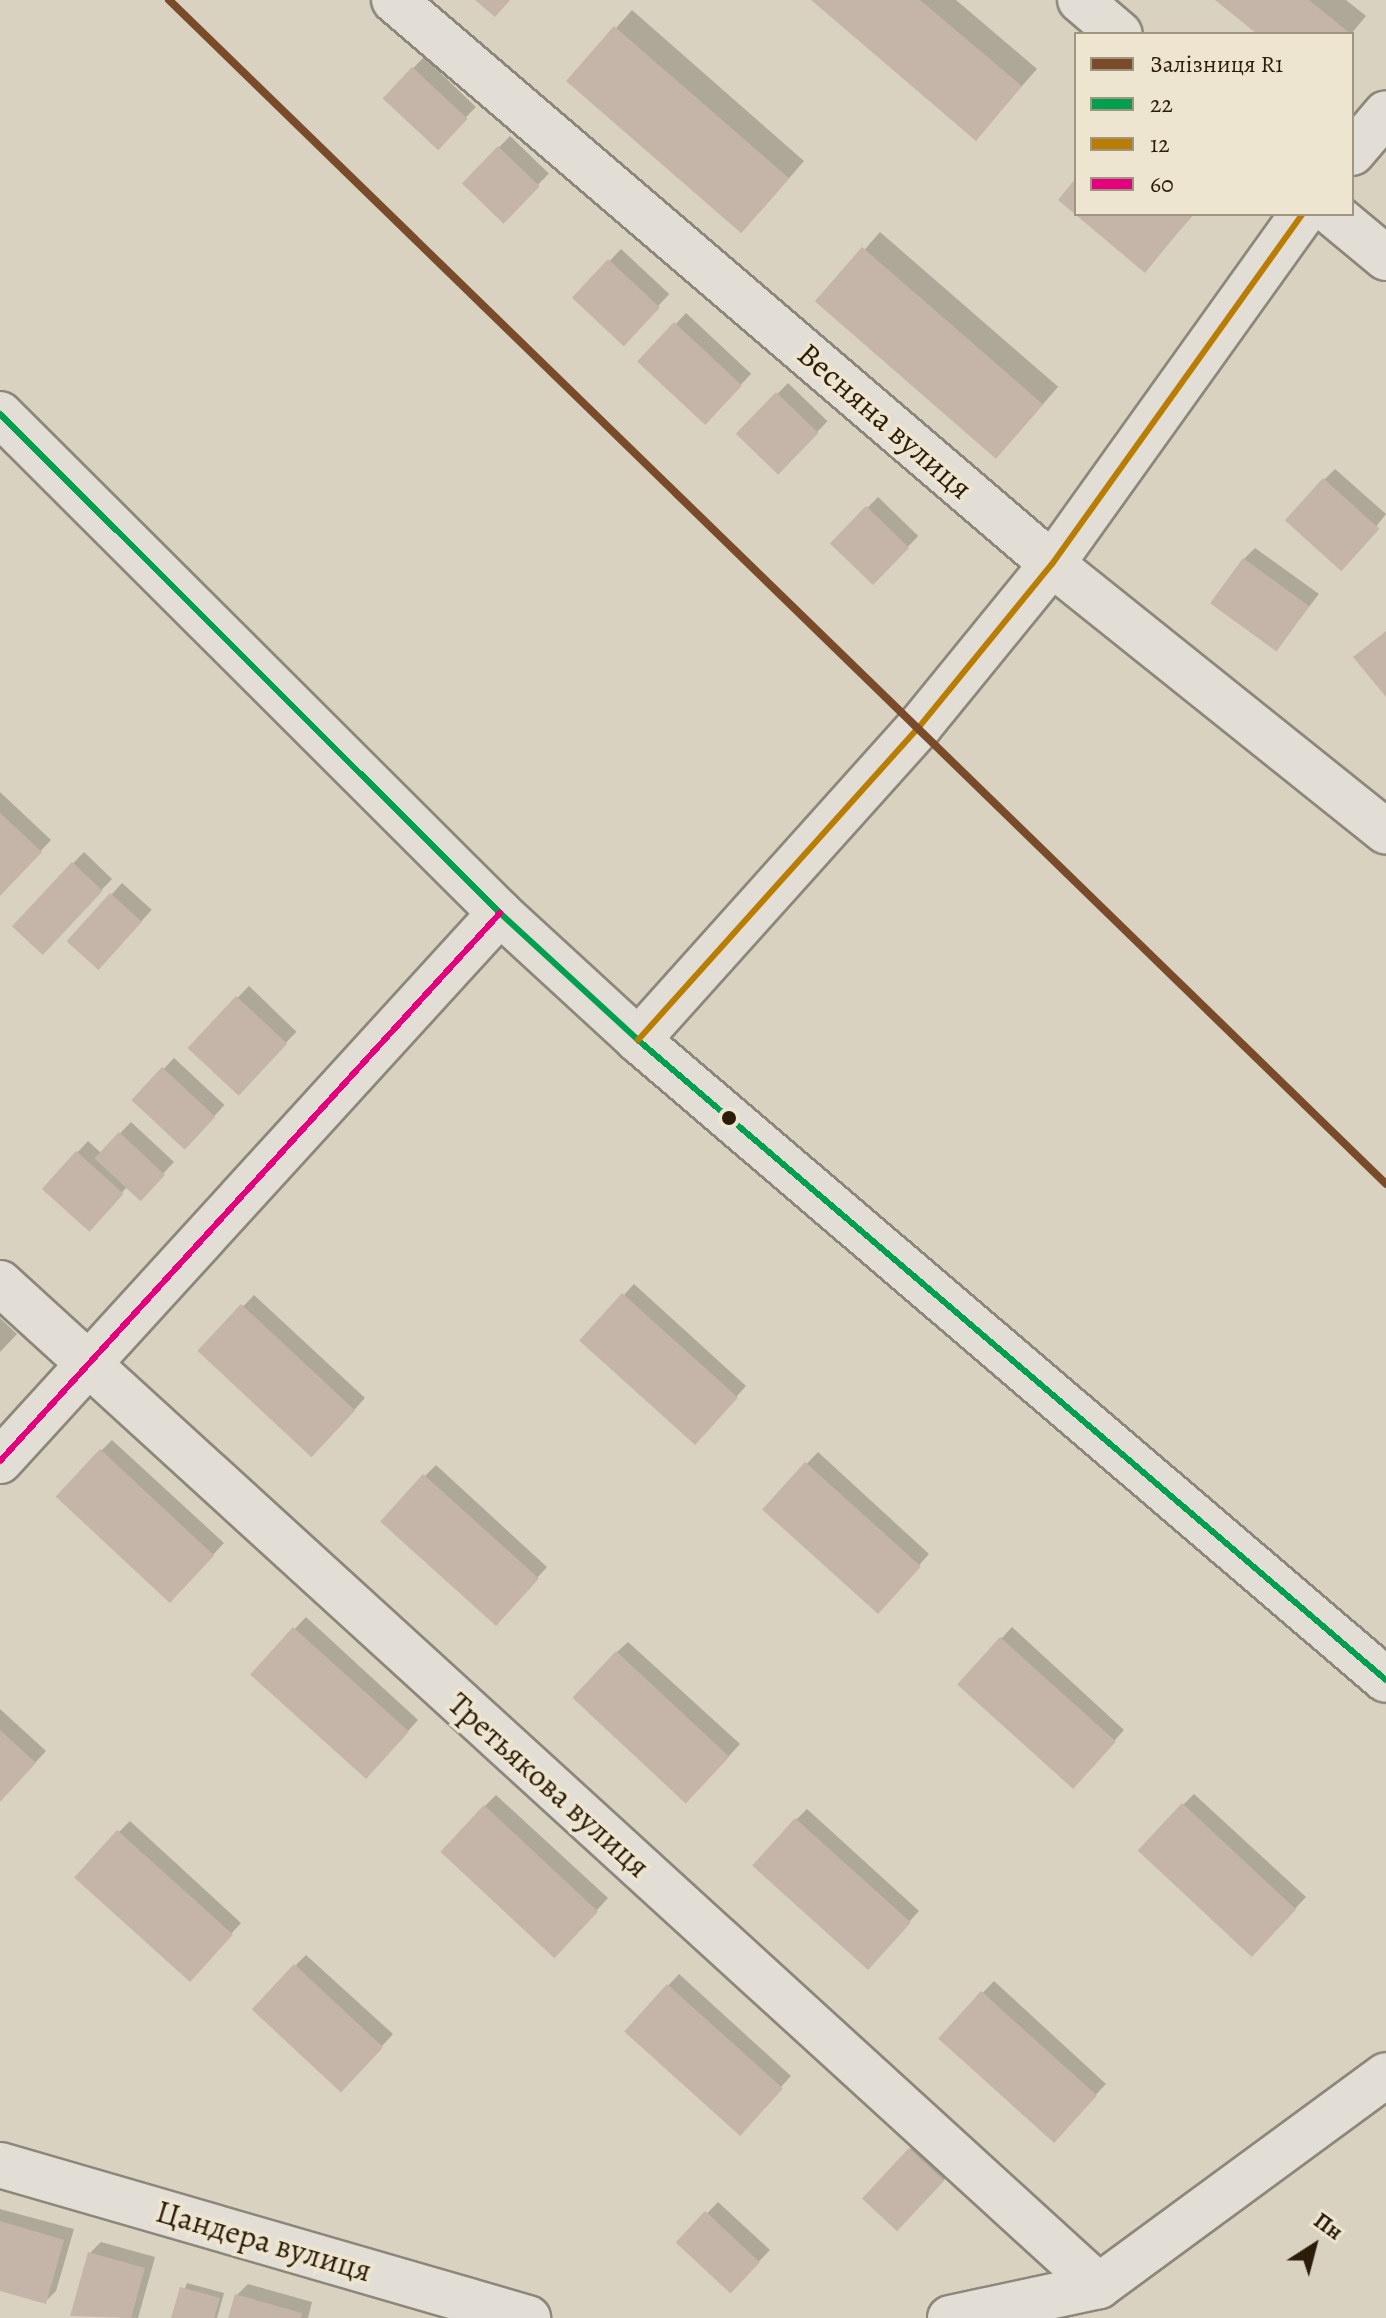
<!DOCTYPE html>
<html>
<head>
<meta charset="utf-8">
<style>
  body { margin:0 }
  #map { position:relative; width:1386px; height:2318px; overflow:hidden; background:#dad2c0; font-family:Alegreya,serif }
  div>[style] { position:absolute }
  .shadow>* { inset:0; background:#0003; transform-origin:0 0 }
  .building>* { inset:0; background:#c5b5a9; transform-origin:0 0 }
  .roads { filter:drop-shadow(2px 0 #8d877b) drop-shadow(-2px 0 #8d877b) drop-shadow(0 2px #8d877b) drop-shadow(0 -2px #8d877b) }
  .street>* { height:44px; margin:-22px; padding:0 22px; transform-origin:22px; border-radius:22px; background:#e2ded5 }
  .secondary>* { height:44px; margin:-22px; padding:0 22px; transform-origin:22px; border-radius:22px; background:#e2ded5 }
  .bus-1>* { height:6px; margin:-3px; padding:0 3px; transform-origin:3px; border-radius:3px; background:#029f4e }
  .bus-2>* { height:6px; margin:-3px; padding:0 3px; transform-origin:3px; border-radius:3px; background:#ba7d03 }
  .bus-3>* { height:6px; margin:-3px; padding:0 3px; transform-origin:3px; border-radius:3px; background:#e5007d }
  .rail-1>* { height:8px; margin:-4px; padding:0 4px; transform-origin:4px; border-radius:4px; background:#7a4b2a }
  .dots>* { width:22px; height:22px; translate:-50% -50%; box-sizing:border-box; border:4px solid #ede5cf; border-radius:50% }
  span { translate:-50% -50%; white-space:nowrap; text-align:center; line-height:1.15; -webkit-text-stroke:7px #ede5cf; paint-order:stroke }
  .street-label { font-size:32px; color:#2c1d0b }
  .legend { position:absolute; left:1074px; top:32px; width:280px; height:184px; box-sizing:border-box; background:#ede5cf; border:2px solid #a09581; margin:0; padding:10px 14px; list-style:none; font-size:24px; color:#2c1d0b }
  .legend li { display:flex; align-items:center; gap:16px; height:40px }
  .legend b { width:40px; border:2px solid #a09581 }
  .north { position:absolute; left:1274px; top:2206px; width:80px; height:80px; -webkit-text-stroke:6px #ede5cf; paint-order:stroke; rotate:36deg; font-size:22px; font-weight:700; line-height:32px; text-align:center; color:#2c1d0b }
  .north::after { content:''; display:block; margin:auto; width:28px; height:36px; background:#2c1d0b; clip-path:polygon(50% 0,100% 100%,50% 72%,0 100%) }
</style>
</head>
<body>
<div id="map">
  <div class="shadow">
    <i style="clip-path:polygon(814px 0,956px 0,1037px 69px,976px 138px)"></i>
    <i style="clip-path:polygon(1218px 0,1346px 0,1366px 16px,1351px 34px,1260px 34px)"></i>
    <i style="clip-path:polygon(632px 10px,804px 161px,758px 214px,569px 81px)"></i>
    <i style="left:424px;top:57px;width:72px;height:57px;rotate:44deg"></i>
    <i style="left:510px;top:136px;width:54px;height:66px;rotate:44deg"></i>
    <i style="clip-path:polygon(1077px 214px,1194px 214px,1145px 270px)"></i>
    <i style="left:880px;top:232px;width:236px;height:93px;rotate:41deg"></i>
    <i style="left:621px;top:249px;width:66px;height:67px;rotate:43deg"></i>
    <i style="left:686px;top:313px;width:89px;height:66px;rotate:43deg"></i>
    <i style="left:788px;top:383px;width:55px;height:71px;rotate:44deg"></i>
    <i style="clip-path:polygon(1335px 469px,1386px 514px,1352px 557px,1324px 480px)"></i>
    <i style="left:878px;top:497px;width:56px;height:65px;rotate:44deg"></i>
    <i style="clip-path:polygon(1255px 548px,1319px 594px,1276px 649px,1244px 559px)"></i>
    <i style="clip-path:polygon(0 792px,51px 840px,0 894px)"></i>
    <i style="left:84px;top:852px;width:39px;height:101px;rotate:44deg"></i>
    <i style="left:122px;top:883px;width:40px;height:78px;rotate:42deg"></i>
    <i style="left:249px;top:986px;width:66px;height:86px;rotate:44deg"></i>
    <i style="left:174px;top:1058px;width:69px;height:58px;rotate:43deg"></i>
    <i style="clip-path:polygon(131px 1122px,174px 1162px,140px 1198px,127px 1187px,87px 1229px,44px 1188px,88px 1141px,101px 1153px)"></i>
    <i style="clip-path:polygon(634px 1284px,746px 1386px,704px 1432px,624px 1295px)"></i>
    <i style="clip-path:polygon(254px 1295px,365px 1398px,323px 1444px,200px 1352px)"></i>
    <i style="clip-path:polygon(0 1318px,17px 1334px,0 1352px)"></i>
    <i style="clip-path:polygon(112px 1440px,224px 1543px,182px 1588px,101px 1451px)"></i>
    <i style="clip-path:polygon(818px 1452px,929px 1554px,887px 1601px,765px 1508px)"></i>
    <i style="clip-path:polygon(436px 1465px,547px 1567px,505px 1613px,425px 1476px)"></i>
    <i style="clip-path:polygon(306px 1617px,418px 1720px,376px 1766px,253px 1674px)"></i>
    <i style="clip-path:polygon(1012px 1627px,1124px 1730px,1082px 1776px,960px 1684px)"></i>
    <i style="clip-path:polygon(628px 1642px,740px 1744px,698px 1790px,617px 1652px)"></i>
    <i style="clip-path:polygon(0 1709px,46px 1751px,0 1800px)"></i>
    <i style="clip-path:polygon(1194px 1794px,1306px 1897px,1264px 1942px,1183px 1805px)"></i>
    <i style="clip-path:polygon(496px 1795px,608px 1898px,566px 1944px,485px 1806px)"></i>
    <i style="clip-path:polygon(807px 1809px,919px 1911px,877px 1957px,796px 1820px)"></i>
    <i style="clip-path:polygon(130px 1821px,241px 1923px,199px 1969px,119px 1832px)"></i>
    <i style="clip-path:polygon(306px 1955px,393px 2034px,353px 2078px,296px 1965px)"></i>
    <i style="clip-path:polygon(679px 1974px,791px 2076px,749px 2122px,627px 2030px)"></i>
    <i style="clip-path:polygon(994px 1981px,1106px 2084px,1063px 2129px,941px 2037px)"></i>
    <i style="clip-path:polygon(921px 2138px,954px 2169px,908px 2218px,910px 2149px)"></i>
    <i style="clip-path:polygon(718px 2202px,770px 2250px,741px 2280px,679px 2243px)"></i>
    <i style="clip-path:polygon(0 2209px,74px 2229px,56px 2291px,45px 2302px,0 2289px)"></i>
    <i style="clip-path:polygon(101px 2242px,155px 2257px,138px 2318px,72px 2315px,90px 2253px)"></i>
    <i style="clip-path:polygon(187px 2283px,224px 2293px,217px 2318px,173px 2318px)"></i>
    <i style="clip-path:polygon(248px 2284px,312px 2302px,308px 2318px,230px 2318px,237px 2295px)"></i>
  </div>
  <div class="building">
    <i style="clip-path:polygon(475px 0,510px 0,495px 17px)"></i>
    <i style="clip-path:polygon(811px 0,920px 0,1022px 86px,976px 141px)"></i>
    <i style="clip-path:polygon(1215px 0,1309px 0,1351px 34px,1257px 34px)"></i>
    <i style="left:614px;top:26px;width:232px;height:73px;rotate:41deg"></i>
    <i style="left:412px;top:67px;width:76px;height:43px;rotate:43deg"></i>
    <i style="left:498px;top:146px;width:58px;height:52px;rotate:44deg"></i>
    <i style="clip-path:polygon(1076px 178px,1076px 214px,1193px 214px,1145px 273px,1058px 200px)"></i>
    <i style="left:862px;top:247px;width:240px;height:72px;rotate:41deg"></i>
    <i style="left:608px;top:259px;width:71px;height:53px;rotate:43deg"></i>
    <i style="left:674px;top:322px;width:93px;height:54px;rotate:43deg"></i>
    <i style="left:776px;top:392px;width:59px;height:58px;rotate:44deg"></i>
    <i style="left:1323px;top:478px;width:76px;height:57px;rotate:42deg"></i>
    <i style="left:866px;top:506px;width:60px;height:52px;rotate:44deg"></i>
    <i style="left:1243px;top:558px;width:82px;height:56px;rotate:36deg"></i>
    <i style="clip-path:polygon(1386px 631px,1386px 697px,1353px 657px)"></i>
    <i style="clip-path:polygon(0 813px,42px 852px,0 896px)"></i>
    <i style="left:72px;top:862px;width:42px;height:88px;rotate:43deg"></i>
    <i style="left:110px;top:893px;width:43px;height:65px;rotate:42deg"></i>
    <i style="left:236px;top:996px;width:70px;height:71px;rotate:43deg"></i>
    <i style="left:162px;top:1067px;width:73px;height:45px;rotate:43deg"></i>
    <i style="left:119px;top:1132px;width:63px;height:36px;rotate:43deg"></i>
    <i style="left:76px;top:1151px;width:64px;height:51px;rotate:42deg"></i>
    <i style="left:622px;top:1293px;width:156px;height:64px;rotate:42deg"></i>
    <i style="left:241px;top:1304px;width:156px;height:64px;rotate:43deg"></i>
    <i style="left:100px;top:1449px;width:156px;height:65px;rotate:43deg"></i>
    <i style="left:805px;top:1462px;width:156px;height:64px;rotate:42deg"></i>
    <i style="left:423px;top:1474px;width:156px;height:64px;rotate:42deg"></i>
    <i style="left:293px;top:1627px;width:156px;height:64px;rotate:42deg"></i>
    <i style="left:1000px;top:1637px;width:156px;height:64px;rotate:42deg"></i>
    <i style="left:616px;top:1651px;width:155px;height:64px;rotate:43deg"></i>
    <i style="clip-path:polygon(0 1730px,36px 1763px,0 1802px)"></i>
    <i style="left:1182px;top:1803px;width:156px;height:65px;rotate:43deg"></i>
    <i style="left:484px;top:1805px;width:156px;height:64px;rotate:43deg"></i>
    <i style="left:795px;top:1818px;width:156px;height:64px;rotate:42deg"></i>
    <i style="left:117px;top:1830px;width:156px;height:64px;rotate:42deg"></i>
    <i style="left:294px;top:1964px;width:122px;height:62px;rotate:43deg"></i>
    <i style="left:667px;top:1984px;width:156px;height:64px;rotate:42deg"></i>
    <i style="left:981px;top:1991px;width:156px;height:64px;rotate:42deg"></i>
    <i style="left:909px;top:2148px;width:48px;height:69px;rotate:43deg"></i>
    <i style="left:705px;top:2211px;width:75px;height:43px;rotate:43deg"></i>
    <i style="clip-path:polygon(0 2221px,64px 2240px,46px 2304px,0 2291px)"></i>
    <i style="clip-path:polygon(88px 2252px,145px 2268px,131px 2318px,70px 2316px)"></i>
    <i style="clip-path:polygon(180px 2287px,220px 2298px,214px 2318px,171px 2318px)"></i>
    <i style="clip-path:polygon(235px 2294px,302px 2313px,301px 2318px,228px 2318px)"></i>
  </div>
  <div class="roads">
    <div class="street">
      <i style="left:394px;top:0;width:867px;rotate:40.6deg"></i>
      <i style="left:1052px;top:564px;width:428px;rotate:38.7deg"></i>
      <i style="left:1080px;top:0;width:52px;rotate:40.4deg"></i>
      <i style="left:1333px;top:214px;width:69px;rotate:39.7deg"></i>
      <i style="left:0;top:1283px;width:1488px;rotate:42.39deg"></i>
      <i style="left:0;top:1461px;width:742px;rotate:-47.62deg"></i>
      <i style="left:0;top:2165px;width:550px;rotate:16.16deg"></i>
      <i style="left:950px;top:2318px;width:152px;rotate:-12.1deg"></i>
      <i style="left:1099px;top:2286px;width:356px;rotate:-36.3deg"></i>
    </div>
    <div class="secondary">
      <i style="left:1352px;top:153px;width:52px;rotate:-49.6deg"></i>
      <i style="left:0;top:414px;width:706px;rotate:44.94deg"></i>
      <i style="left:500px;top:913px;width:188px;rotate:42.6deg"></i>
      <i style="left:638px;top:1040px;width:984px;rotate:40.55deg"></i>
      <i style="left:638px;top:1040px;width:421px;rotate:-48.1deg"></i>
      <i style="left:919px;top:727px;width:210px;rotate:-50.8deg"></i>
      <i style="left:1052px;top:564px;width:431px;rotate:-54.4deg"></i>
    </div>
  </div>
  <div class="bus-1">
    <i style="left:0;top:414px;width:706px;rotate:44.94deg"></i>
    <i style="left:500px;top:913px;width:188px;rotate:42.6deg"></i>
    <i style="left:638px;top:1040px;width:984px;rotate:40.55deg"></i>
  </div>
  <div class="bus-2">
    <i style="left:638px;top:1040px;width:421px;rotate:-48.1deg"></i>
    <i style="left:919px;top:727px;width:210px;rotate:-50.8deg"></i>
    <i style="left:1052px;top:564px;width:431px;rotate:-54.4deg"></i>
  </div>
  <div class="bus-3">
    <i style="left:0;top:1461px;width:742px;rotate:-47.62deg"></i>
  </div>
  <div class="rail-1">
    <i style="left:169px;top:0;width:1698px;rotate:44.21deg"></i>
  </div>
  <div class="dots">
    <i style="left:729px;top:1118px;background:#2c1d0b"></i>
  </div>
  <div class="street-label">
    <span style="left:885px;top:421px;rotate:41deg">Весняна вулиця</span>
    <span style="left:549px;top:1785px;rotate:42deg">Третьякова вулиця</span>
    <span style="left:264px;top:2241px;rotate:16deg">Цандера вулиця</span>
  </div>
  <ul class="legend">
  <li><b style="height:10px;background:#7a4b2a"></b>Залізниця R1</li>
  <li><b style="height:10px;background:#029f4e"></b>22</li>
  <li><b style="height:10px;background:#ba7d03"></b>12</li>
  <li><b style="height:10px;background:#e5007d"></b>60</li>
  </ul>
  <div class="north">Пн</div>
</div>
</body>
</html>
